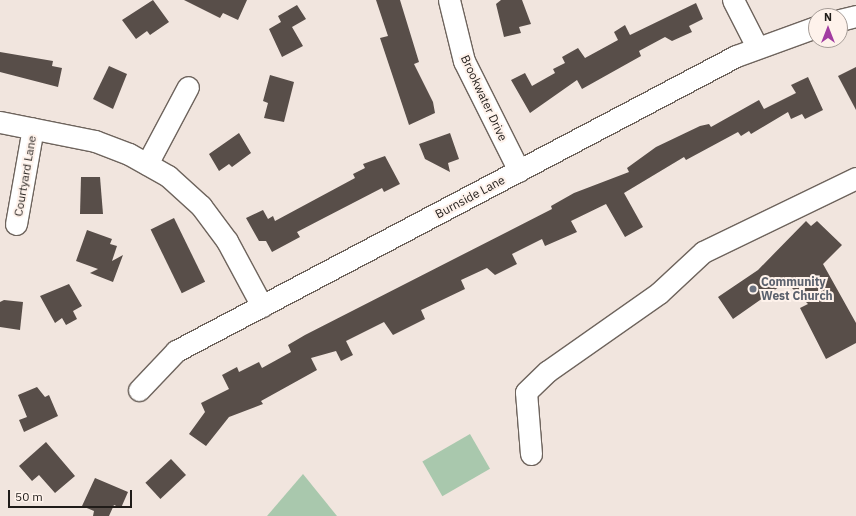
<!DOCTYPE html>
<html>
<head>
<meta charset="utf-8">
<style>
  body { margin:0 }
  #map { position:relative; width:856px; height:516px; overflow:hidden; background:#f1e5de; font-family:"IBM Plex Sans",sans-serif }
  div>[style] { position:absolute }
  .green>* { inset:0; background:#a9c8ad; transform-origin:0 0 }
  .building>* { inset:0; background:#584e49; transform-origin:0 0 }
  .roads { filter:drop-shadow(1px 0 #6e645d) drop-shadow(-1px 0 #6e645d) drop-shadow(0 1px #6e645d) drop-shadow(0 -1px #6e645d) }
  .minor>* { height:21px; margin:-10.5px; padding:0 10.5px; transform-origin:10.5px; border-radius:10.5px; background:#fff }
  .dots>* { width:11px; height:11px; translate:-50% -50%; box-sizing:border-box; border:2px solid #fef2eb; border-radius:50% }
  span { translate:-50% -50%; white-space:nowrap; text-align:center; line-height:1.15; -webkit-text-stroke:4px #fef2eb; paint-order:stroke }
  .street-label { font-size:12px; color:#201c19 }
  .worship-label { font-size:12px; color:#5b616d; font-weight:700 }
  .left { translate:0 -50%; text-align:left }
  .north { position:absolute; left:808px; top:8px; width:40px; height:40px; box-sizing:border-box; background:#fef2eb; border:1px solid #a59c97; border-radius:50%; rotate:0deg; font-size:11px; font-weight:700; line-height:16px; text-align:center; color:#201c19 }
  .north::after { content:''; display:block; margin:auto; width:14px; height:18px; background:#a23ca1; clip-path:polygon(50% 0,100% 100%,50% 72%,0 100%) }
  .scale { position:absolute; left:8px; top:490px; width:124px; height:18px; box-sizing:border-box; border:2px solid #201c19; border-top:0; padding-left:5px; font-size:12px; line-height:14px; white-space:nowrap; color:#201c19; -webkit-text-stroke:3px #fef2eb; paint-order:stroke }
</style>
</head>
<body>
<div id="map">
  <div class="green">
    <i style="left:470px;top:434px;width:40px;height:55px;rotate:60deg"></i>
    <i style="clip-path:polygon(303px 474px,337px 516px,267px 516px)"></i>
  </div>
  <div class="building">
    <i style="clip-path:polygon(153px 0,169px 22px,150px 35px,147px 31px,136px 39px,122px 20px)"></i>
    <i style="clip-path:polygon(184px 0,247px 0,238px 20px,223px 13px,220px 18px)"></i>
    <i style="clip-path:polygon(376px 0,400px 0,419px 62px,414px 64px,433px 102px,435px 113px,409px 125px,380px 38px,388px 36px)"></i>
    <i style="clip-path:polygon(501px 0,522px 0,531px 24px,519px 27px,521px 33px,504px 37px,496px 4px)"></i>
    <i style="clip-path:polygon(696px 3px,703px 19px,689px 26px,692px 32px,672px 41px,665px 37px,639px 51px,641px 56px,582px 89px,577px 80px,530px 113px,511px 80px,525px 73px,532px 86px,555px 73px,553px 69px,565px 63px,562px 57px,578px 48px,585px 58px,618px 40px,614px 32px,625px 25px,630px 35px)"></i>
    <i style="clip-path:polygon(297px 5px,306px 19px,292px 27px,303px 46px,282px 57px,269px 29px,281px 22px,278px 16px)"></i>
    <i style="clip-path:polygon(0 52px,53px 61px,52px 66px,62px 68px,58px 87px,0 72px)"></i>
    <i style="clip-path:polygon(109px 66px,127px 74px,113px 109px,93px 99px)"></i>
    <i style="clip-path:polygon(856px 67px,856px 110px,838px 76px)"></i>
    <i style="clip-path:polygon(270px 75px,294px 82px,284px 122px,264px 118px,268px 103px,263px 101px)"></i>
    <i style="clip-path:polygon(808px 77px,823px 110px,805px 119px,802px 114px,791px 119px,788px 112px,751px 134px,749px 131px,741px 136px,738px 132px,686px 160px,684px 157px,624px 193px,643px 227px,625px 237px,606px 204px,571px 221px,577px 232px,545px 246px,542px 239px,512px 254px,517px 264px,495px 275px,487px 268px,461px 280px,465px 289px,421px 310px,425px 319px,393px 335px,384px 322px,346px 341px,353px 355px,341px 361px,336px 351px,311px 358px,317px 370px,261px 401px,263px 404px,229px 417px,206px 446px,189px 434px,205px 412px,201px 403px,229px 389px,222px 375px,237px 367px,239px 372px,259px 362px,262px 368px,291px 352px,288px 345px,305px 335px,552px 209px,551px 206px,574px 193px,629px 172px,627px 168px,656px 147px,700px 126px,709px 124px,711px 127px,759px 100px,764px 109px,796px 93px,791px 85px)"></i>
    <i style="clip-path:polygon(239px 133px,251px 153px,232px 167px,229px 164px,219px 171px,209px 154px)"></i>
    <i style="clip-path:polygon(450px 133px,459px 159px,448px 163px,450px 172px,425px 159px,419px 144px)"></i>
    <i style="clip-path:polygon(385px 156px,400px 184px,384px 192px,382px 188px,322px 219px,297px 232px,300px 237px,272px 252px,266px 241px,259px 241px,255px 234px,246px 218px,263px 210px,268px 219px,273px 216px,275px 221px,355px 178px,353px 174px,365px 168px,363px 164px)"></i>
    <i style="clip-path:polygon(81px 177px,100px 177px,103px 214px,80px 214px)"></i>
    <i style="left:174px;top:218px;width:71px;height:26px;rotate:64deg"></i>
    <i style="clip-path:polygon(806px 221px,811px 226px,817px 221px,842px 245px,823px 264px,856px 323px,856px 343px,826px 359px,800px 308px,808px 304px,786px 282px,733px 319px,718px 297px,758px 270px)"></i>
    <i style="clip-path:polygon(87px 230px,112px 239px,110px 244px,117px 246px,112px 261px,123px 255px,113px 282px,90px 273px,98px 269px,76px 261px)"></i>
    <i style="clip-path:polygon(69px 284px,82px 306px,73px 311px,77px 319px,66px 325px,62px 318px,55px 323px,40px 296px)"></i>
    <i style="clip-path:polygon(4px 300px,23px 302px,20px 330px,0 327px,0 302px)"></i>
    <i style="clip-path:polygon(37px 387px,45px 397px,49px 395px,58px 416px,24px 432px,19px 420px,27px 417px,18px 395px)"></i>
    <i style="clip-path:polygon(46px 442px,75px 476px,55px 493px,39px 475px,32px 481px,19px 466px)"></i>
    <i style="left:171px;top:459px;width:22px;height:35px;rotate:47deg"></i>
    <i style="clip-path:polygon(95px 478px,128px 492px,121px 508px,114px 505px,109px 516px,93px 516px,94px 511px,82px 506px)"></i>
  </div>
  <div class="roads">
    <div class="minor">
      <i style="left:449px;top:0;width:63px;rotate:76.2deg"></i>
      <i style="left:464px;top:61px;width:123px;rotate:63.4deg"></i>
      <i style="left:733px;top:0;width:53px;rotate:62.9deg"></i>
      <i style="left:840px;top:20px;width:16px;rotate:-14deg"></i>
      <i style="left:0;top:122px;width:97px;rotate:11.3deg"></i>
      <i style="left:95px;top:141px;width:36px;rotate:21deg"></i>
      <i style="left:129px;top:154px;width:45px;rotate:29.4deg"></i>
      <i style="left:168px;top:176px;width:45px;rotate:42.3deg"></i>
      <i style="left:201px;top:206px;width:44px;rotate:53.4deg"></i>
      <i style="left:227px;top:241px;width:74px;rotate:61.7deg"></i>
      <i style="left:147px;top:164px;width:87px;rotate:-62deg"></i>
      <i style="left:16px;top:224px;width:97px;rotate:-80deg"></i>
      <i style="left:139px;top:390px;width:54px;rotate:-46.5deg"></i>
      <i style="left:176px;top:351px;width:633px;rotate:-27.78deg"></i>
      <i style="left:736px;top:56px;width:85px;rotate:-19.9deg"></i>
      <i style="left:531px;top:454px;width:62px;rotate:-94.6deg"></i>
      <i style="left:526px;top:392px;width:30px;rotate:-44deg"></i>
      <i style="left:548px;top:371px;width:136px;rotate:-35.1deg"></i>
      <i style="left:659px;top:293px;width:60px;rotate:-43deg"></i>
      <i style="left:703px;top:252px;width:170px;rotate:-25.8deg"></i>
    </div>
  </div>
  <div class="dots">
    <i style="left:753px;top:289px;background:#6b7280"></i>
  </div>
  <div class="street-label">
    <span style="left:484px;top:98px;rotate:65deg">Brookwater Drive</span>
    <span style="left:25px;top:176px;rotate:-80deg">Courtyard Lane</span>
    <span style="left:470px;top:197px;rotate:-28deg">Burnside Lane</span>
  </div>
  <div class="worship-label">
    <span class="left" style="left:761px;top:289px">Community<br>West Church</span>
  </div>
  <div class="north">N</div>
  <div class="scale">50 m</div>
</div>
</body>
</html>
